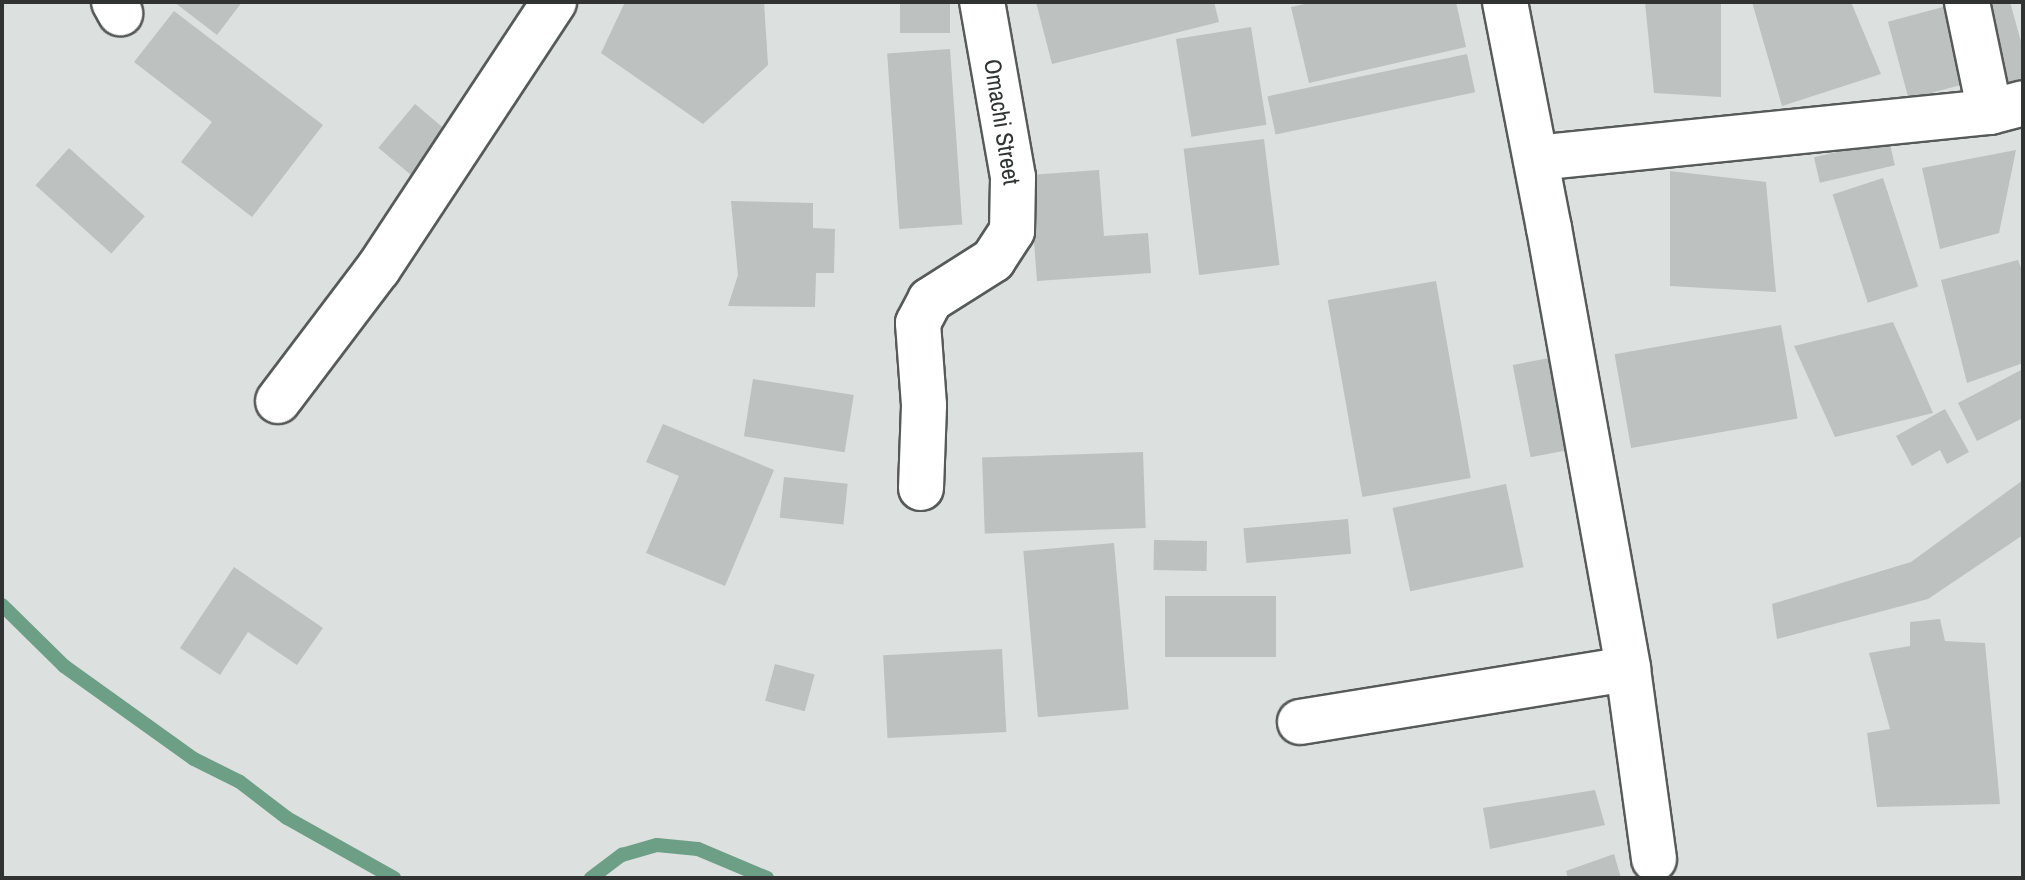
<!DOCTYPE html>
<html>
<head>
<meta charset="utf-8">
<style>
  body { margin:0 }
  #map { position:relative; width:2025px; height:880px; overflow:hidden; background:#dce0de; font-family:"Archivo Narrow",sans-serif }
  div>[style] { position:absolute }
  .stream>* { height:14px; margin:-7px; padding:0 7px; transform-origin:7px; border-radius:7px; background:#6c9f86 }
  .building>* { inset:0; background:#bdc1bf; transform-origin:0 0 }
  .roads { filter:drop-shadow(2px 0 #565a58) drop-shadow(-2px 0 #565a58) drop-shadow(0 2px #565a58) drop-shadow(0 -2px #565a58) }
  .minor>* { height:44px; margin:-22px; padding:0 22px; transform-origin:22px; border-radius:22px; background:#fff }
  span { translate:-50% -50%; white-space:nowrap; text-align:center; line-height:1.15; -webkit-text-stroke:8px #fff; paint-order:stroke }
  .street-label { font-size:24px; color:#313332 }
  .frame { position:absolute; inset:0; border:4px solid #313332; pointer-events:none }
</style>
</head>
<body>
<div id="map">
  <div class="stream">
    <i style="left:2px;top:605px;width:87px;rotate:44.5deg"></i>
    <i style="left:64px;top:666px;width:160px;rotate:35.6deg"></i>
    <i style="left:194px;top:759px;width:51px;rotate:26.6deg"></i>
    <i style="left:240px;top:782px;width:59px;rotate:37.5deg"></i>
    <i style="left:287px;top:818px;width:123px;rotate:29.3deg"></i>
    <i style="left:591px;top:878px;width:39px;rotate:-37deg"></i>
    <i style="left:622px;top:855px;width:36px;rotate:-16deg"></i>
    <i style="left:657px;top:845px;width:41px;rotate:5.6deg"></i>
    <i style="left:698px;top:849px;width:75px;rotate:22.8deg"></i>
  </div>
  <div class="building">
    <i style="clip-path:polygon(174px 2px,242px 2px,217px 35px)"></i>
    <i style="clip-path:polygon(625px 2px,764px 2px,768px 65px,703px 124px,601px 53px)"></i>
    <i style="left:900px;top:2px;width:50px;height:31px"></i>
    <i style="clip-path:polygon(1036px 2px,1214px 2px,1219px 22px,1052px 64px)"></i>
    <i style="clip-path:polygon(1314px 2px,1456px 2px,1466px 47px,1309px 83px,1291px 7px)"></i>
    <i style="clip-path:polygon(1645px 2px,1721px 2px,1721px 97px,1654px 93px)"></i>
    <i style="clip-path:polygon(1752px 2px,1851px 2px,1881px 74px,1782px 106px)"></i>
    <i style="clip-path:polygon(1994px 2px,2010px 2px,2023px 49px,2023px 78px,1998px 86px,1976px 7px)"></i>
    <i style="left:1943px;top:7px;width:80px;height:57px;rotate:75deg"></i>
    <i style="clip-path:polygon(174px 11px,323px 125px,252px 217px,181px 162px,212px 122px,134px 62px)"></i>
    <i style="left:1251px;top:27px;width:99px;height:76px;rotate:81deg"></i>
    <i style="left:950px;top:49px;width:176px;height:63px;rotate:86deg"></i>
    <i style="left:1467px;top:54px;width:39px;height:204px;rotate:78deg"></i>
    <i style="left:415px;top:104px;width:43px;height:57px;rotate:40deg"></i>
    <i style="left:1264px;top:139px;width:127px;height:81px;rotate:83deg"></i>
    <i style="left:1889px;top:140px;width:26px;height:77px;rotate:77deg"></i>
    <i style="left:69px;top:148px;width:102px;height:50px;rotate:42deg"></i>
    <i style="clip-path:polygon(2016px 150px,1999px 233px,1940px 249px,1922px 168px)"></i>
    <i style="clip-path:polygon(1099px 170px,1104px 236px,1148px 233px,1151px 273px,1037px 281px,1029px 175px)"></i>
    <i style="clip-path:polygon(1670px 171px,1766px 182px,1776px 292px,1670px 286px)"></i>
    <i style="left:1883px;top:178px;width:114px;height:53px;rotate:72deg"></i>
    <i style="clip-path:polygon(731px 201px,813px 203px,813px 228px,835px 229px,834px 273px,816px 273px,815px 307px,728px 306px,738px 275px)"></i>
    <i style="clip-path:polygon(2018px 260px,2023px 273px,2023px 363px,1967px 383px,1941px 280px)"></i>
    <i style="left:1436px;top:281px;width:200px;height:110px;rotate:80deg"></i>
    <i style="clip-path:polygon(1893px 322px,1933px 413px,1835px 437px,1794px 346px)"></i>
    <i style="left:1781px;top:325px;width:95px;height:169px;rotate:80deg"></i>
    <i style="left:1549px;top:358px;width:94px;height:37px;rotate:79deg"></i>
    <i style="clip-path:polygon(2023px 369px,2023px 418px,1977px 441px,1958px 403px)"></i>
    <i style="left:753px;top:379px;width:102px;height:58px;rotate:9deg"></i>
    <i style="clip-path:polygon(1945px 409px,1969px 452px,1947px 464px,1940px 450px,1912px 466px,1896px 436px)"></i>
    <i style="clip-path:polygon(663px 424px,774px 470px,725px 586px,646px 553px,679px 476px,646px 462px)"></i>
    <i style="left:1143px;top:452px;width:76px;height:161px;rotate:88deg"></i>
    <i style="left:784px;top:477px;width:64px;height:41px;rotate:6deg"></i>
    <i style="clip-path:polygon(2023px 480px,2023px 535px,1928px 599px,1777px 639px,1772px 604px,1911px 562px)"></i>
    <i style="left:1506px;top:484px;width:85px;height:116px;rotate:78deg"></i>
    <i style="left:1348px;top:519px;width:35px;height:105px;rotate:85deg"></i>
    <i style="left:1154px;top:540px;width:53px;height:30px;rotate:1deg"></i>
    <i style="left:1114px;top:543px;width:167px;height:91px;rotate:85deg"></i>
    <i style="clip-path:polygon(234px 567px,323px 628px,297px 665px,248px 632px,220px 675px,180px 648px)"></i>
    <i style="left:1276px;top:596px;width:61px;height:111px;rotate:90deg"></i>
    <i style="clip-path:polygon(1940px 619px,1945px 641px,1985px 643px,2000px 804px,1877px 807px,1867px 733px,1890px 729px,1869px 653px,1910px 646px,1910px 622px)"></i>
    <i style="left:1002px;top:649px;width:83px;height:119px;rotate:87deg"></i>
    <i style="left:775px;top:664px;width:41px;height:38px;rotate:15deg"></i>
    <i style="clip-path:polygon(1595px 790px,1605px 825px,1490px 849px,1483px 808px)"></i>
    <i style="clip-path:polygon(1614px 854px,1621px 878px,1568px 878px,1566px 871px)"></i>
  </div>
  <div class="roads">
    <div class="minor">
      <i style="left:114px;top:2px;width:13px;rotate:61deg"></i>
      <i style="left:1505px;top:2px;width:230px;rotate:79deg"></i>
      <i style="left:1549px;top:228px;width:448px;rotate:79.8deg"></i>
      <i style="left:1628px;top:669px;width:192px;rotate:82.2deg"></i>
      <i style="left:1967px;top:2px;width:112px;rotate:78.2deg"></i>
      <i style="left:1536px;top:158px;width:456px;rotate:-5.8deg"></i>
      <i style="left:1990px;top:112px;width:34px;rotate:-15deg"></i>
      <i style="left:278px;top:401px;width:166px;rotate:-52.9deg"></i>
      <i style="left:378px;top:269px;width:320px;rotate:-56.6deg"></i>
      <i style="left:921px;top:488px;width:83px;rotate:-87.9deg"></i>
      <i style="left:924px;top:405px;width:82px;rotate:-94.2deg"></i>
      <i style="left:918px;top:323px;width:26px;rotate:-62deg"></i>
      <i style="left:930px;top:300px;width:75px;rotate:-32.4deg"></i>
      <i style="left:993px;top:260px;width:35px;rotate:-57deg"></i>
      <i style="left:1012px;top:231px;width:54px;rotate:-88.9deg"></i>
      <i style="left:1013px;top:177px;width:178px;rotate:-100deg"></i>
      <i style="left:1300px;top:722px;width:332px;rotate:-9.2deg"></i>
    </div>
  </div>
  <div class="street-label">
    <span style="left:1002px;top:122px;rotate:81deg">Omachi Street</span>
  </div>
  <div class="frame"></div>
</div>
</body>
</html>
